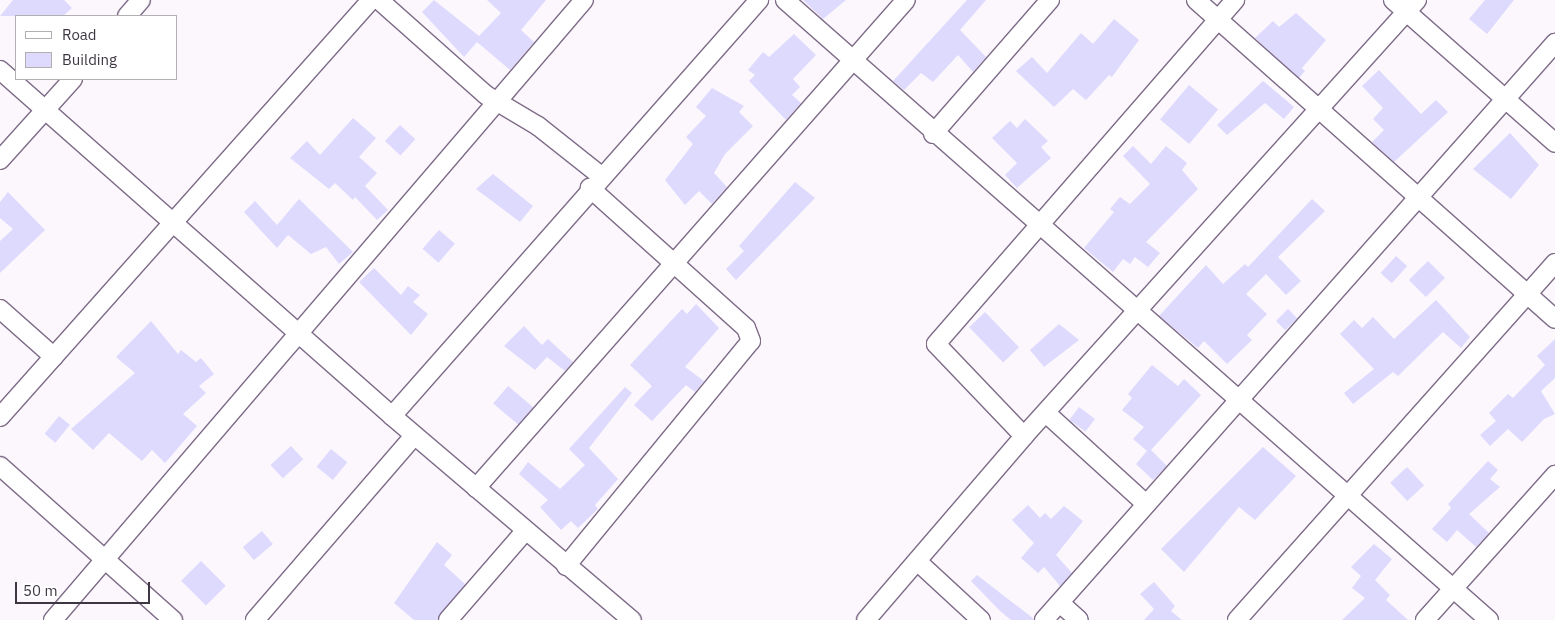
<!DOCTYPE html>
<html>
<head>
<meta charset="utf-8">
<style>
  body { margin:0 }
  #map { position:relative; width:1555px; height:620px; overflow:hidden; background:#fbf7fd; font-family:"IBM Plex Sans",sans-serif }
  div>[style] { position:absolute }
  .building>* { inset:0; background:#dedafd; transform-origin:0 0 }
  .roads { filter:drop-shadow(1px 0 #7e6c87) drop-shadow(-1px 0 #7e6c87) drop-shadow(0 1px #7e6c87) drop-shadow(0 -1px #7e6c87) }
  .minor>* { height:18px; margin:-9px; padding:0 9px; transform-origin:9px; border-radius:9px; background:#fff }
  span { translate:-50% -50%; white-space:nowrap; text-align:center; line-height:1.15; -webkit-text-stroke:4.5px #fff; paint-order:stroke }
  .legend { position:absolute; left:15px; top:15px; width:162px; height:65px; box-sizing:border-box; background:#fff; border:1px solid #b2afb3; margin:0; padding:6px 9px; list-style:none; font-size:15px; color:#3e3642 }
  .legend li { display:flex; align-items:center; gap:10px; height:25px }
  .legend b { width:25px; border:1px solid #b2afb3 }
  .scale { position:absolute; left:15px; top:582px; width:135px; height:22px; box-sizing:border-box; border:2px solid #3e3642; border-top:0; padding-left:6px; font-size:15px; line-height:18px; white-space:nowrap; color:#3e3642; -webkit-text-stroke:4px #fff; paint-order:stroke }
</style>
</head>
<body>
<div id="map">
  <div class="building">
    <i style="clip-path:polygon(13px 0,64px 0,72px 8px,63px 16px,0 16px)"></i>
    <i style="clip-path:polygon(434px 0,479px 36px,501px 13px,487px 0,546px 0,521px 30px,534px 42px,510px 70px,477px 42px,464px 57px,422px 12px)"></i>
    <i style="clip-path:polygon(803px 0,846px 0,823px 19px)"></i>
    <i style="clip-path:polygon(967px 0,986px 0,960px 30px,986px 57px,973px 72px,958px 55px,933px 82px,921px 73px,904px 90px,893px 81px)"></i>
    <i style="clip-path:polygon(1485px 0,1514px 0,1487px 34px,1469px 19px)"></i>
    <i style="clip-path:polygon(1296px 13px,1326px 40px,1302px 68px,1305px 71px,1299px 78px,1255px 38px,1273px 21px,1279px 27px)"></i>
    <i style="clip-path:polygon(1114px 19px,1139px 40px,1112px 77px,1109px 75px,1086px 100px,1073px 89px,1054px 107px,1016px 71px,1032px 57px,1047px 73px,1081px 33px,1093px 44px)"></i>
    <i style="clip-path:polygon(794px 34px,816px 55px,793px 79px,800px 87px,792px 95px,801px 103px,786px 120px,749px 81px,755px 75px,748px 70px,763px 52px,769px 57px)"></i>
    <i style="clip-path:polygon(1379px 70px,1421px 114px,1436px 100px,1448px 112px,1394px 162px,1372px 142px,1384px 130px,1373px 119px,1383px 108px,1362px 86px)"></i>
    <i style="clip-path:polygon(1263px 81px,1294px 107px,1284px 119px,1265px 103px,1227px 135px,1217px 125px)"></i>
    <i style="left:1189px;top:85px;width:38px;height:45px;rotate:40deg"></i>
    <i style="clip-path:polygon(712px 88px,744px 106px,739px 112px,753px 126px,725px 154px,714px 173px,727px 187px,712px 204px,699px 191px,685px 205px,665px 180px,693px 144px,686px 137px,706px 116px,696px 107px)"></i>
    <i style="clip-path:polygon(353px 118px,376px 138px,359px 157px,377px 173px,365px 186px,388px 210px,377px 220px,355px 197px,353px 200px,335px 183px,329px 189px,290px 158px,307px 141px,320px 155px)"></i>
    <i style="clip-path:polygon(1025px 119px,1048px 141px,1041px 147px,1051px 158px,1017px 188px,1005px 175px,1017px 163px,992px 138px,1010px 121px,1017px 128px)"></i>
    <i style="left:400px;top:125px;width:21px;height:22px;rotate:43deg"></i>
    <i style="clip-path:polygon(1510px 133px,1539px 165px,1511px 199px,1473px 169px)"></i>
    <i style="clip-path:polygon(1133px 146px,1151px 164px,1166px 146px,1187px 163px,1182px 170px,1198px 189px,1146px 242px,1160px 253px,1148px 267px,1135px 257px,1130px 264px,1123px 259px,1113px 272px,1084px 248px,1114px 212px,1110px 209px,1120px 197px,1130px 204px,1150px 184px,1123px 156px)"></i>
    <i style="clip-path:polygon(493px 174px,533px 206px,520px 222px,476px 189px)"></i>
    <i style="clip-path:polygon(795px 182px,815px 198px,736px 280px,726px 269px,744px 251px,739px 246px)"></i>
    <i style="clip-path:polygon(8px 192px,45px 230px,0 273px,0 241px,13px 229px,0 218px,0 202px)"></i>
    <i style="clip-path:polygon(299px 199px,353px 252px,339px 264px,326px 247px,311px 254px,288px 235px,277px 248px,244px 212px,255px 201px,277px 225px)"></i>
    <i style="clip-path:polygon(1312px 199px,1325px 211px,1278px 257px,1301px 281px,1286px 295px,1266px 274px,1246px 294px,1267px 314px,1247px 335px,1252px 340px,1227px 364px,1204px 341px,1198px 348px,1159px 316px,1206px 265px,1223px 284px,1245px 264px,1248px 267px)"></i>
    <i style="left:439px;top:230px;width:21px;height:25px;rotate:41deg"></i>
    <i style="left:1396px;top:256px;width:15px;height:23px;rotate:42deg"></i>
    <i style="left:1428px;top:261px;width:24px;height:27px;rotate:45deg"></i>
    <i style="clip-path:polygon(374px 268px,401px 295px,408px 286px,420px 295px,413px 302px,428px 314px,411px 335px,359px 282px)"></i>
    <i style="clip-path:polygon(1436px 300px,1470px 337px,1461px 348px,1443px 332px,1398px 376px,1393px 372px,1353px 404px,1344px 393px,1374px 369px,1340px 334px,1354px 320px,1362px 328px,1373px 317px,1394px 339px)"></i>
    <i style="clip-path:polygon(696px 304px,719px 328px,685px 367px,704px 381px,695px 392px,686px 385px,652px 421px,634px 405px,652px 386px,630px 365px,682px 309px,687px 314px)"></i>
    <i style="left:1288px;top:309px;width:13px;height:17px;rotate:45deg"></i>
    <i style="left:985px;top:312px;width:49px;height:22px;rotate:46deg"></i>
    <i style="clip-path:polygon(151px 321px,178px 354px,181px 350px,196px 362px,201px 358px,214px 374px,199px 386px,206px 393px,183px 414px,197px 426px,165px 463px,152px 450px,142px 461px,109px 433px,93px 450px,71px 429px,135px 373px,116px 357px)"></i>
    <i style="clip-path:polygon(1059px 324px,1079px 340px,1044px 367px,1030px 350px)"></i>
    <i style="clip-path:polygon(524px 326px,542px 345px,548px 339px,573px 362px,565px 371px,547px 357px,535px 370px,504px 346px)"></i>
    <i style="clip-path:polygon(1555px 339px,1555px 378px,1541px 391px,1555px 414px,1544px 419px,1522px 442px,1508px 429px,1490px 446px,1480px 435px,1496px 421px,1489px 413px,1508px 394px,1513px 398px,1545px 365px,1537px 356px)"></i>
    <i style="clip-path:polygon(1152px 365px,1178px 386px,1184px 379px,1201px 395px,1151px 450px,1167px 466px,1153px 480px,1136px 464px,1147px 451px,1133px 439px,1144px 427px,1122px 410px,1132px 398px,1128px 394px)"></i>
    <i style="left:508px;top:386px;width:33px;height:23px;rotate:40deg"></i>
    <i style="clip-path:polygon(625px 387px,632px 393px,589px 448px,618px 479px,595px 505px,598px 509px,578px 528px,571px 521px,561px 530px,540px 507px,548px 500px,519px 474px,528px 462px,560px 489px,585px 465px,569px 449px)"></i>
    <i style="left:1079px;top:407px;width:20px;height:16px;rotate:37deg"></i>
    <i style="left:59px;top:416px;width:14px;height:23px;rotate:39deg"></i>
    <i style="left:291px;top:446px;width:18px;height:28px;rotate:47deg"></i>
    <i style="clip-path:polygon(1263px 447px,1296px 476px,1255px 520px,1239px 507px,1184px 572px,1161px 549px)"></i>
    <i style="left:331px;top:449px;width:21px;height:23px;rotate:39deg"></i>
    <i style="clip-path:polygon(1488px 461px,1498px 470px,1490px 479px,1500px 487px,1469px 514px,1489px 533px,1476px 547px,1457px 530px,1447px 542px,1432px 529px,1451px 508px,1448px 504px)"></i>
    <i style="left:1407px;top:467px;width:25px;height:23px;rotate:47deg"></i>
    <i style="clip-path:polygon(1028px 505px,1040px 518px,1045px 513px,1051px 519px,1064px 506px,1083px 521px,1056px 555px,1072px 573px,1060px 586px,1044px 567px,1038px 573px,1021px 558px,1034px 543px,1012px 520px)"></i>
    <i style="left:262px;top:531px;width:17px;height:25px;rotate:50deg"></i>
    <i style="clip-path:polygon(437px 542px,452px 555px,444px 565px,465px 584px,438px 620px,414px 620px,394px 603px)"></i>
    <i style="clip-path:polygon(1374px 544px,1392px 559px,1375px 580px,1390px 595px,1386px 600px,1408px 620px,1342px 620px,1365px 598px,1352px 588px,1361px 576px,1351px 567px)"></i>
    <i style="left:201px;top:561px;width:35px;height:28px;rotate:45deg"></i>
    <i style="clip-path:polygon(977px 575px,1034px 619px,1034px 620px,1011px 620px,1000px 611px,971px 581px)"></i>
    <i style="clip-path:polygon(1154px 582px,1175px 606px,1171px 611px,1182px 620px,1144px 620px,1154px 609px,1140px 594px)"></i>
  </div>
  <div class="roads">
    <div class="minor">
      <i style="left:379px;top:0;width:143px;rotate:41.6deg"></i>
      <i style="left:486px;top:95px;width:61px;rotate:30.8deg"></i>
      <i style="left:538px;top:126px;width:80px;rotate:38.4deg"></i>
      <i style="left:785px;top:0;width:938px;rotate:41.37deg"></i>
      <i style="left:1196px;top:0;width:480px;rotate:41.6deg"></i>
      <i style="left:1393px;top:0;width:216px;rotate:41.4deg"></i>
      <i style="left:127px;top:16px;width:21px;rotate:-49deg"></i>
      <i style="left:0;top:70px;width:523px;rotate:41.43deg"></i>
      <i style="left:392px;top:416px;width:315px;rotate:40.4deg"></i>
      <i style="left:933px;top:134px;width:178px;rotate:-48.9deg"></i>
      <i style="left:0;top:160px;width:109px;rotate:-48deg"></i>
      <i style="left:0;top:309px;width:72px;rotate:41.6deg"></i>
      <i style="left:1046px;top:413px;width:135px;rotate:42.3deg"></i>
      <i style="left:392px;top:416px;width:555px;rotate:-48.58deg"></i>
      <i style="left:0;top:417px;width:558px;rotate:-48.34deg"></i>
      <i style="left:1024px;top:436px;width:127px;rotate:-133.7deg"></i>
      <i style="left:936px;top:344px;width:456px;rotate:-49deg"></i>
      <i style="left:0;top:466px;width:232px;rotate:41.7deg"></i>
      <i style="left:476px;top:488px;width:650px;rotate:-48.62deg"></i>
      <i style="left:917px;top:561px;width:87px;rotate:42.7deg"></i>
      <i style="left:566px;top:566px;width:291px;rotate:-50.6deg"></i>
      <i style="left:751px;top:341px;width:14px;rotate:-111deg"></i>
      <i style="left:746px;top:328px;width:210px;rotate:-138.1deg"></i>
      <i style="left:1060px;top:603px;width:25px;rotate:42deg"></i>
      <i style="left:53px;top:620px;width:816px;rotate:-49.42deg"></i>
      <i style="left:255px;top:620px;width:243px;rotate:-49.2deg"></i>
      <i style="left:448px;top:620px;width:118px;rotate:-49.1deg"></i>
      <i style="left:866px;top:620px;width:243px;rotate:-49.3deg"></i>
      <i style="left:1024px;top:436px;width:587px;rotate:-47.97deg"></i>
      <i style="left:1044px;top:620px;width:771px;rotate:-48.47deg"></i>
      <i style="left:1237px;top:620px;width:478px;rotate:-48.3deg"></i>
      <i style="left:1425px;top:620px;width:195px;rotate:-48.1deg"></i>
    </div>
  </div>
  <ul class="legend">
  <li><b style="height:6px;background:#fff"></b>Road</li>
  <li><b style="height:14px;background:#dedafd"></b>Building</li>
  </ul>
  <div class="scale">50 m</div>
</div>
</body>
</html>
